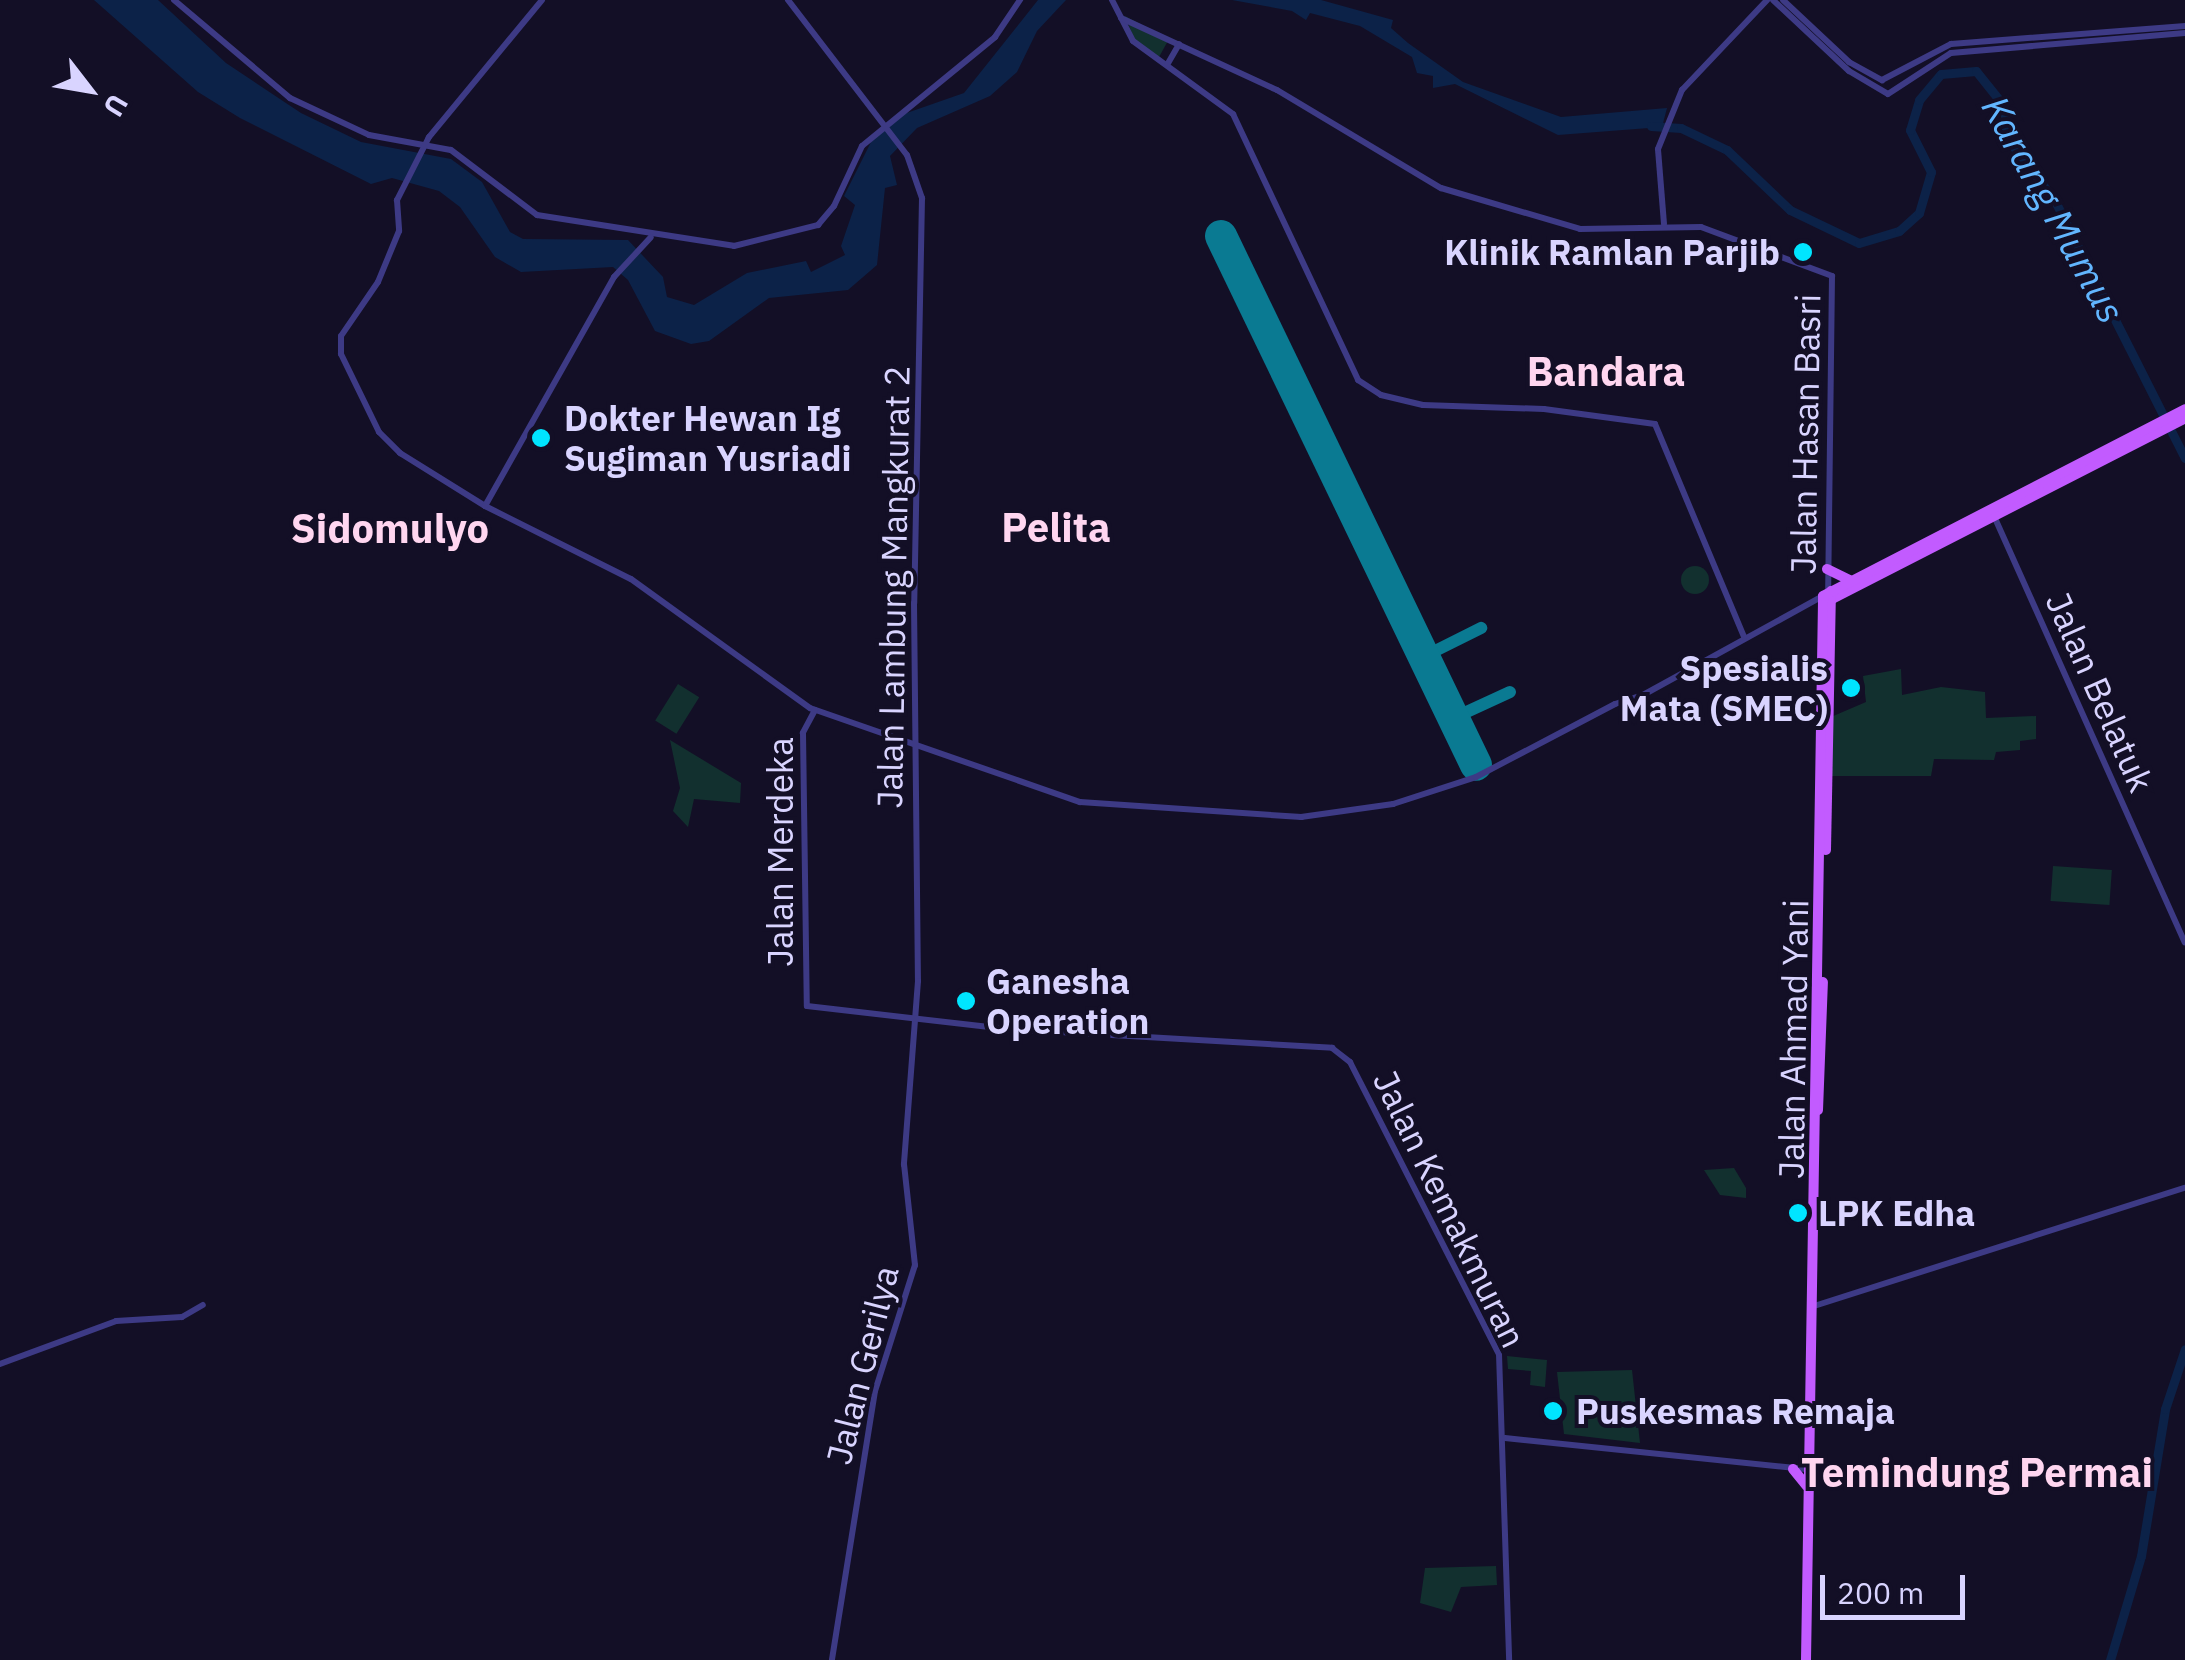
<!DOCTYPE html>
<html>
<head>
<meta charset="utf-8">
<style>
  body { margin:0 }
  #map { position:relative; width:2185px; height:1660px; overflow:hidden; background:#130f26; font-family:"IBM Plex Sans",sans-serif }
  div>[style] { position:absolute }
  .green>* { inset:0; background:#12302f; transform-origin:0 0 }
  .round { border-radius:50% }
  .water>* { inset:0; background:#0c2248 }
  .river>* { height:9px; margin:-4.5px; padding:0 4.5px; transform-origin:4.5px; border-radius:4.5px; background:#0c2248 }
  .taxiway>* { height:12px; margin:-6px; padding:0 6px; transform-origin:6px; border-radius:6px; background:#0a7a92 }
  .runway>* { height:32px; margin:-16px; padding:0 16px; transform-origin:16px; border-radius:16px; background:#0a7a92 }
  .tertiary>* { height:6px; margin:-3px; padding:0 3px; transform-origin:3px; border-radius:3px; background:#3d3a85 }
  .primary>* { height:10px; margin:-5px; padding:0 5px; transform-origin:5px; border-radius:5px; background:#c25bff }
  .dots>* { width:28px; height:28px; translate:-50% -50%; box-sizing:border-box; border:5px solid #130f26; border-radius:50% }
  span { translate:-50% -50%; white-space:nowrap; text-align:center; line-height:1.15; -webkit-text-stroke:8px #130f26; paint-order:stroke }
  .poi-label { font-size:35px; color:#d9d4ff; font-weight:700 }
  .right { translate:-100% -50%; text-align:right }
  .left { translate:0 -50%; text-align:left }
  .street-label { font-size:35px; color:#d9d4ff }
  .water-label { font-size:38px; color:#62b6ff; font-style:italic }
  .quarter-label { font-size:40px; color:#ffd6f0; font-weight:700 }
  .north { position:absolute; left:40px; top:40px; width:100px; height:100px; -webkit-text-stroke:8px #130f26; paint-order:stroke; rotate:121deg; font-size:28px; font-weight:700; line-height:40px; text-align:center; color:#d9d4ff }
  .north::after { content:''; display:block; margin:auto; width:35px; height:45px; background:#d9d4ff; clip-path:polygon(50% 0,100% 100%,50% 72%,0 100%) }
  .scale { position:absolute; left:1820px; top:1575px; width:145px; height:45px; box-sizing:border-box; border:5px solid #d9d4ff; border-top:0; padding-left:12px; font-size:30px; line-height:35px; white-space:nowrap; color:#d9d4ff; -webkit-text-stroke:8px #130f26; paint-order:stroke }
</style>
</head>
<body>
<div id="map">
  <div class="green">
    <i style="clip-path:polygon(1125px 16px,1169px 39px,1159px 57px,1135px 41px)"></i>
    <i class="round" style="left:1681px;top:566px;width:28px;height:28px"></i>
    <i style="clip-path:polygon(1901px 669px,1902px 695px,1941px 687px,1985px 692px,1986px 718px,2036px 716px,2036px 739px,2020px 741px,2020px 750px,1996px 752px,1994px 760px,1934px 759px,1931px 776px,1830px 776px,1831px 717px,1866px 702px,1863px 676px)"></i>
    <i style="left:678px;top:684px;width:25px;height:43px;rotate:32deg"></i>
    <i style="clip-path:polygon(670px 740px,741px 783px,740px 803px,694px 799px,688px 827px,673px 811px,680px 788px)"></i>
    <i style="left:2053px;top:866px;width:59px;height:35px;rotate:4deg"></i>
    <i style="clip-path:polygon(1734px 1168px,1746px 1188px,1746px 1198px,1720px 1195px,1704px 1170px)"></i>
    <i style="clip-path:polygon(1507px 1356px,1547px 1360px,1545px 1387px,1530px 1385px,1531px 1371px,1508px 1369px)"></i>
    <i style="clip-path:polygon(1632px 1370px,1640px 1443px,1564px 1434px,1557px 1372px)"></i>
    <i style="clip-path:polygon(1496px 1566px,1497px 1585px,1461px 1587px,1451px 1612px,1420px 1603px,1425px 1568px)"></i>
  </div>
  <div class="water">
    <i style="clip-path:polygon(94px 0,158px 0,226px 63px,301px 113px,361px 142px,451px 159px,482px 182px,510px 232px,523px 239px,628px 240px,663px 277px,667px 297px,694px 305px,747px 273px,806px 261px,811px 272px,845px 255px,841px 246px,855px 205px,844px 196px,872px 140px,901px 115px,964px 93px,1038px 0,1066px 0,1037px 31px,1017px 72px,990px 96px,917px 128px,890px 156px,897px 185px,885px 188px,877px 265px,848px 290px,769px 298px,709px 341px,691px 344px,655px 331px,628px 280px,613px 267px,521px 272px,495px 257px,460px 207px,439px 191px,392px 178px,371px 184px,240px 118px,198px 92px)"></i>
    <i style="clip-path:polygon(1232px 0,1321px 0,1393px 20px,1391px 28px,1408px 43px,1463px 82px,1561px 117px,1667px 108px,1662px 127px,1558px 135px,1455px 84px,1433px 88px,1433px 76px,1417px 73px,1412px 57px,1360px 26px,1310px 13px,1306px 20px,1292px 11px)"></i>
  </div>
  <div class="river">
    <i style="left:1651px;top:126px;width:30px;rotate:4deg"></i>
    <i style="left:1681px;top:128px;width:51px;rotate:25.6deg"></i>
    <i style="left:1727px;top:150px;width:87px;rotate:43.6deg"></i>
    <i style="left:1790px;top:210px;width:76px;rotate:25.6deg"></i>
    <i style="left:1859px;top:243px;width:42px;rotate:-16.7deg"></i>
    <i style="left:1899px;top:231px;width:27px;rotate:-42deg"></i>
    <i style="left:1919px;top:213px;width:43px;rotate:-73.7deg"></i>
    <i style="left:1931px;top:172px;width:47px;rotate:-116.6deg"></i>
    <i style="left:1910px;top:130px;width:31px;rotate:-73deg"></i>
    <i style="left:1919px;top:100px;width:34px;rotate:-50deg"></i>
    <i style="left:1941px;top:74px;width:35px;rotate:-5deg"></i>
    <i style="left:1976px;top:71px;width:45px;rotate:51.3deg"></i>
    <i style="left:2004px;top:106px;width:32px;rotate:85deg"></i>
    <i style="left:2007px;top:138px;width:79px;rotate:52.7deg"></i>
    <i style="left:2055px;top:201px;width:288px;rotate:63.2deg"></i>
    <i style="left:2110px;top:1660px;width:109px;rotate:-73.4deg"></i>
    <i style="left:2141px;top:1556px;width:149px;rotate:-80.7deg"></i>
    <i style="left:2165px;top:1409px;width:63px;rotate:-71.6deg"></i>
  </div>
  <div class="taxiway">
    <i style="left:1429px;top:670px;width:18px;rotate:-77deg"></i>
    <i style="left:1433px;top:652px;width:54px;rotate:-26.6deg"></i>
    <i style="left:1449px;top:712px;width:11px;rotate:15deg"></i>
    <i style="left:1460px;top:715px;width:55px;rotate:-24.7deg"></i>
  </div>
  <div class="runway">
    <i style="left:1221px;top:236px;width:587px;rotate:64.26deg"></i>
  </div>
  <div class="tertiary">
    <i style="left:174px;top:0;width:152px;rotate:40.2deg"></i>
    <i style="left:290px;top:98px;width:87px;rotate:25.1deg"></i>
    <i style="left:369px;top:135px;width:83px;rotate:10.4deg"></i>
    <i style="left:451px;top:150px;width:108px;rotate:37.1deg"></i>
    <i style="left:537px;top:215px;width:199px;rotate:8.9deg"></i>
    <i style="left:734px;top:246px;width:87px;rotate:-14deg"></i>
    <i style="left:818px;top:225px;width:25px;rotate:-50deg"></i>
    <i style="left:834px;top:206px;width:66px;rotate:-65deg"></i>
    <i style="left:862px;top:146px;width:172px;rotate:-39.3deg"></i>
    <i style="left:995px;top:37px;width:45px;rotate:-56deg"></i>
    <i style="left:542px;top:0;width:178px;rotate:129.5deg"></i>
    <i style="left:429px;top:137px;width:71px;rotate:116.9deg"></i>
    <i style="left:397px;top:200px;width:31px;rotate:86deg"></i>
    <i style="left:399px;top:231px;width:55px;rotate:112.4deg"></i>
    <i style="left:378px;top:282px;width:65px;rotate:124.4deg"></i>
    <i style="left:341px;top:336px;width:18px;rotate:90deg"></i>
    <i style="left:341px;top:354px;width:87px;rotate:64deg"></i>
    <i style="left:379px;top:432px;width:30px;rotate:45deg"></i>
    <i style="left:400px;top:453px;width:100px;rotate:31.9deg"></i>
    <i style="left:485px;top:506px;width:163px;rotate:26.6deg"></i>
    <i style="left:631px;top:579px;width:221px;rotate:35.8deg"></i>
    <i style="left:810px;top:708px;width:286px;rotate:19.2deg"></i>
    <i style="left:1080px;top:802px;width:222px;rotate:3.9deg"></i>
    <i style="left:1301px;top:817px;width:93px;rotate:-8deg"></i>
    <i style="left:1393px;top:804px;width:87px;rotate:-18deg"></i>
    <i style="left:1476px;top:777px;width:157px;rotate:-27.7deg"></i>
    <i style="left:1615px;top:704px;width:29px;rotate:-18deg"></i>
    <i style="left:1643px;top:695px;width:205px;rotate:-28.8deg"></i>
    <i style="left:788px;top:0;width:195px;rotate:52.5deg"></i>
    <i style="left:907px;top:155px;width:46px;rotate:70.8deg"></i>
    <i style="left:922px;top:198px;width:405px;rotate:91.1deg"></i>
    <i style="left:914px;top:603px;width:378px;rotate:89.4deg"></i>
    <i style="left:918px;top:981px;width:184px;rotate:94.4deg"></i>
    <i style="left:904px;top:1164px;width:102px;rotate:83.8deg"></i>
    <i style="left:915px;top:1265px;width:132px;rotate:107.6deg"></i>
    <i style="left:875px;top:1391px;width:272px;rotate:99.1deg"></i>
    <i style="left:1112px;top:0;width:46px;rotate:62.9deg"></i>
    <i style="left:1133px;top:41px;width:124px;rotate:36.1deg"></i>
    <i style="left:1233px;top:114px;width:294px;rotate:64.8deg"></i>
    <i style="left:1358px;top:380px;width:27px;rotate:33deg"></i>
    <i style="left:1381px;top:395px;width:43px;rotate:13.4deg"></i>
    <i style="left:1423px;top:405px;width:121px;rotate:1.9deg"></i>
    <i style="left:1544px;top:409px;width:112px;rotate:7.7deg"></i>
    <i style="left:1655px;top:424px;width:231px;rotate:67.3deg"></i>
    <i style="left:1773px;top:0;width:104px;rotate:43.1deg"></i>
    <i style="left:1849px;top:71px;width:45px;rotate:30.5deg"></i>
    <i style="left:1888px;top:94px;width:75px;rotate:-33.1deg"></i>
    <i style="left:1951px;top:53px;width:235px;rotate:-4.9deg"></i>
    <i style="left:1783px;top:0;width:91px;rotate:43.2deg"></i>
    <i style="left:1849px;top:62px;width:38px;rotate:29deg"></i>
    <i style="left:1882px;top:80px;width:78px;rotate:-27.6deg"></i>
    <i style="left:1951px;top:44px;width:235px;rotate:-4.4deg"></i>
    <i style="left:1121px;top:18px;width:172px;rotate:24.8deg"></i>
    <i style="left:1277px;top:90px;width:191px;rotate:30.9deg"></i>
    <i style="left:1441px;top:188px;width:145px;rotate:16.4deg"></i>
    <i style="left:1580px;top:229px;width:121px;rotate:-0.9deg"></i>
    <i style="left:1701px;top:227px;width:140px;rotate:20.5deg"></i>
    <i style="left:1832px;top:276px;width:317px;rotate:90.7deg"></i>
    <i style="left:1167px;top:65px;width:24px;rotate:-60deg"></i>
    <i style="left:1664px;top:224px;width:75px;rotate:-94.6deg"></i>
    <i style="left:1658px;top:149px;width:64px;rotate:-67.9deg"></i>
    <i style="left:1682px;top:90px;width:124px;rotate:-46.6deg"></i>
    <i style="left:485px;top:506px;width:263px;rotate:-60.6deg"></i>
    <i style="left:614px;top:277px;width:54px;rotate:-47.2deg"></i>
    <i style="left:1994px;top:516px;width:467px;rotate:65.9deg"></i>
    <i style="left:815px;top:710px;width:26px;rotate:118deg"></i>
    <i style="left:803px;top:733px;width:273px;rotate:89.2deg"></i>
    <i style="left:807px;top:1006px;width:201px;rotate:6.6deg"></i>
    <i style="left:1007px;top:1029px;width:326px;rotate:3.3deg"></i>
    <i style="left:1332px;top:1048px;width:23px;rotate:38deg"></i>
    <i style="left:1350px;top:1062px;width:328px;rotate:63deg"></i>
    <i style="left:1499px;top:1354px;width:306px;rotate:88.1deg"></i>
    <i style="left:1811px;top:1307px;width:392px;rotate:-17.7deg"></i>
    <i style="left:0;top:1364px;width:124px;rotate:-20.3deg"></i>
    <i style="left:116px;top:1321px;width:66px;rotate:-3.5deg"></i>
    <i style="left:182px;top:1317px;width:24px;rotate:-30deg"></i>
    <i style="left:1505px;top:1438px;width:312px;rotate:5.9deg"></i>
  </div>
  <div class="primary">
    <i style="left:1827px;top:569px;width:25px;rotate:26deg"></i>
    <i style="left:1828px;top:601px;width:401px;rotate:-27.1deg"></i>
    <i style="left:1826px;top:850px;width:259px;rotate:-88.9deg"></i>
    <i style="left:1818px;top:1110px;width:128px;rotate:-87.8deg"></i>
    <i style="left:1793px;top:1469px;width:22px;rotate:51deg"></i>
    <i style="left:1806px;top:1660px;width:1064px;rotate:-89.08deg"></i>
    <i style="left:1823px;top:596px;width:407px;rotate:-27.3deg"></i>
  </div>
  <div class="dots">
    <i style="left:1803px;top:252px;background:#00e5ff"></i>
    <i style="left:541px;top:438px;background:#00e5ff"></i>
    <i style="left:1851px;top:688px;background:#00e5ff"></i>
    <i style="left:966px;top:1001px;background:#00e5ff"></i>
    <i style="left:1798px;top:1213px;background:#00e5ff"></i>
    <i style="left:1553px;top:1411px;background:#00e5ff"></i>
  </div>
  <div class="poi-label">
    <span class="right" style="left:1780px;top:252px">Klinik Ramlan Parjib</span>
    <span class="left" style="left:564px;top:438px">Dokter Hewan Ig<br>Sugiman Yusriadi</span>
    <span class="right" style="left:1828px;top:688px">Spesialis<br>Mata (SMEC)</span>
    <span class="left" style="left:986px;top:1001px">Ganesha<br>Operation</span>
    <span class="left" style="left:1818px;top:1213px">LPK Edha</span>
    <span class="left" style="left:1576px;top:1411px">Puskesmas Remaja</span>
  </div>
  <div class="street-label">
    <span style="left:1805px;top:434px;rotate:-89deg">Jalan Hasan Basri</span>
    <span style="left:893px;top:587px;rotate:-89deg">Jalan Lambung Mangkurat 2</span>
    <span style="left:2100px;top:692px;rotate:66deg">Jalan Belatuk</span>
    <span style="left:780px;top:852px;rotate:-90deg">Jalan Merdeka</span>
    <span style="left:1793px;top:1039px;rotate:-89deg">Jalan Ahmad Yani</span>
    <span style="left:1450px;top:1209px;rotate:64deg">Jalan Kemakmuran</span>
    <span style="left:862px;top:1365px;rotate:-76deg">Jalan Gerilya</span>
  </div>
  <div class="water-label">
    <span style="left:2054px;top:209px;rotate:61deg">Karang Mumus</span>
  </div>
  <div class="quarter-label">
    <span style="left:1606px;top:371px">Bandara</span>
    <span style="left:1056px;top:527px">Pelita</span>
    <span style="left:390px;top:528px">Sidomulyo</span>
    <span style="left:1977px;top:1472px">Temindung Permai</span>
  </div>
  <div class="north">U</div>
  <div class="scale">200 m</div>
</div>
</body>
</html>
